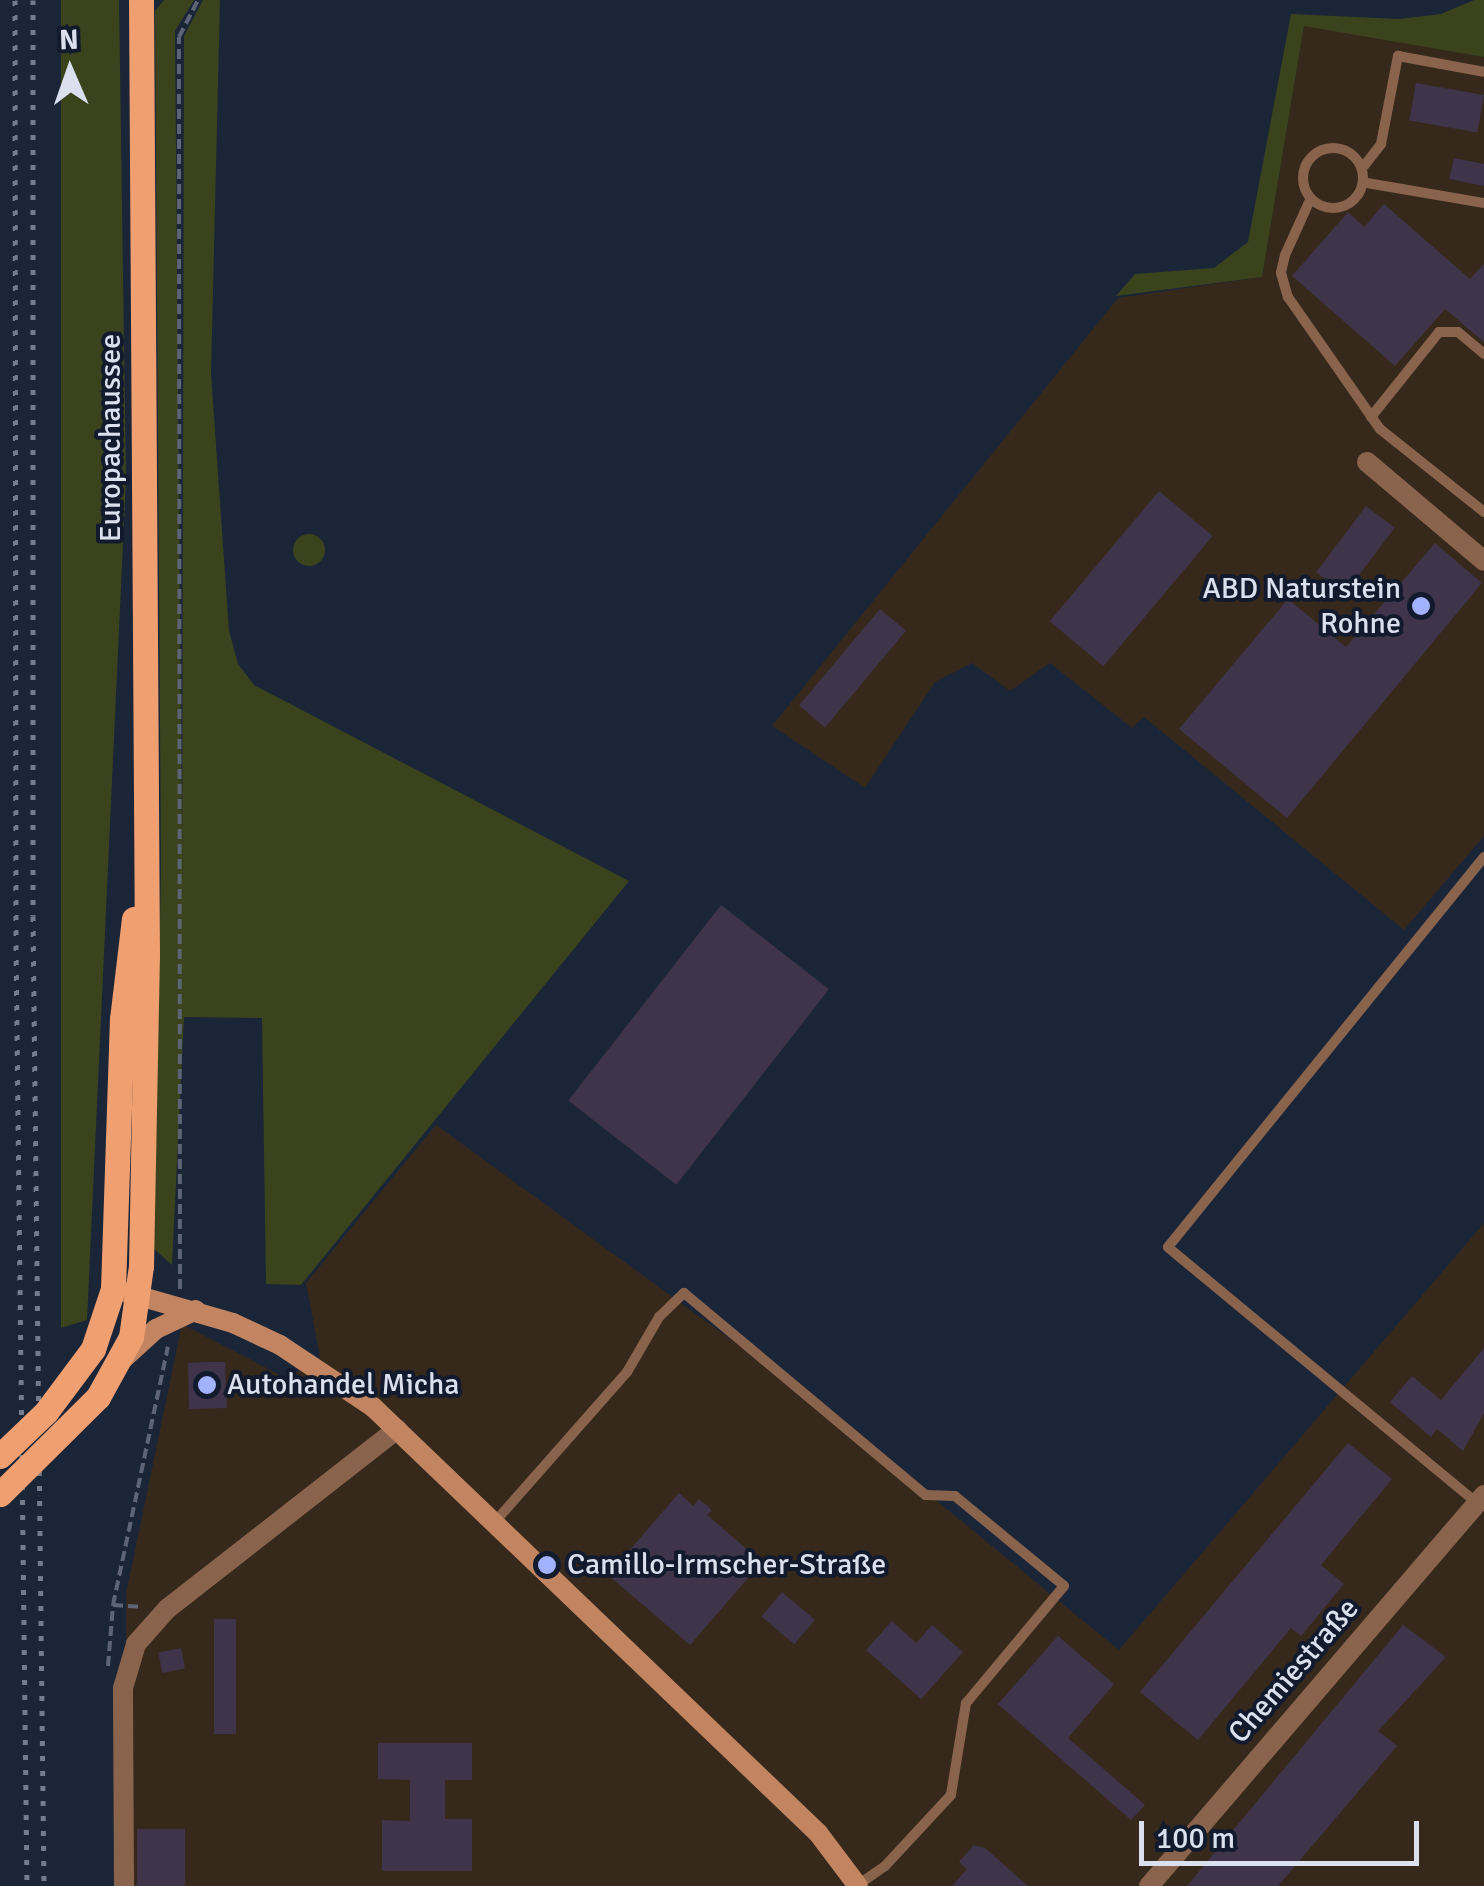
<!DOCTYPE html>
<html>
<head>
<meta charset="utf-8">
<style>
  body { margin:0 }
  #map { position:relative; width:1484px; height:1886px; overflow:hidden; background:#1b2538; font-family:Signika,sans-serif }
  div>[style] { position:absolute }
  .industrial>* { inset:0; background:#36291c }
  .green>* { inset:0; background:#3b431c }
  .round { border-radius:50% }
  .building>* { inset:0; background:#3f3449; transform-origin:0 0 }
  .path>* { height:4px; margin-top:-2px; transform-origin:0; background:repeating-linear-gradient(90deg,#5c6475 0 10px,transparent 0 15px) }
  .lane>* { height:10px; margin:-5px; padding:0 5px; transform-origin:5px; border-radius:5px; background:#8a634d }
  .lane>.ring { margin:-5px; padding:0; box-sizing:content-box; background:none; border:10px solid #8a634d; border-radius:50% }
  .street>* { height:20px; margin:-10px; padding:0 10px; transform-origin:10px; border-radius:10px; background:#8a634d }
  .secondary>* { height:20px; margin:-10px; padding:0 10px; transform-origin:10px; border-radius:10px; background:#c38561 }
  .primary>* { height:25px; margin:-12.5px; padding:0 12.5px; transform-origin:12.5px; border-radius:12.5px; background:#f09f71 }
  .rail>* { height:5px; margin-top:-2.5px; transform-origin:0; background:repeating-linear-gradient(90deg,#737c8c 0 5px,transparent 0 15px) }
  .primary-bridge>* { height:25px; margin:-12.5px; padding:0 12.5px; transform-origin:12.5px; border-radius:12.5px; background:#f09f71 }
  .dots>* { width:28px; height:28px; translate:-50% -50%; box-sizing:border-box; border:5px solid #121b2d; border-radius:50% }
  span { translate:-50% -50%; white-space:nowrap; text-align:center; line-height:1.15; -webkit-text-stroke:8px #121b2d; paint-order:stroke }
  .street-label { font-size:30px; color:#dae0ed }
  .poi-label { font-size:30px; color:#dae0ed }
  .right { translate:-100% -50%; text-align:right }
  .left { translate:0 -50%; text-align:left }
  .north { position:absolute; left:20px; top:20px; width:100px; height:100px; -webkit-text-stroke:8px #121b2d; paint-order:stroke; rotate:358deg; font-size:28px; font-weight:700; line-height:40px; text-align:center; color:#dae0ed }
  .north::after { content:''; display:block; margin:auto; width:35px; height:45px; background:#dae0ed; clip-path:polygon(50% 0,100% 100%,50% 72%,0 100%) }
  .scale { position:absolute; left:1139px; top:1821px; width:280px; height:45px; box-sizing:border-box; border:5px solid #dae0ed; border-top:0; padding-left:12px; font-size:30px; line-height:35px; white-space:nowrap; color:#dae0ed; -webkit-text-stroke:8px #121b2d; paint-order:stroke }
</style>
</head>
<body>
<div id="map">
  <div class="industrial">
    <i style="clip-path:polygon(1304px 25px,1484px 57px,1484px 836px,1404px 930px,1144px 717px,1132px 728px,1050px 663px,1010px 691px,972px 663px,935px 682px,865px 788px,772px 726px,1118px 298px,1262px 277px)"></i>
    <i style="clip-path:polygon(436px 1125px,810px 1397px,1119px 1650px,1484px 1223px,1484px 1886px,126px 1886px,126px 1594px,182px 1324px,286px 1378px,320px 1357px,306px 1283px)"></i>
  </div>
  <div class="green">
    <i style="clip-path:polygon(61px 0,119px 0,126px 479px,87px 1320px,61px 1328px)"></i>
    <i style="clip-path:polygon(164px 0,194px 0,175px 31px,182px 855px,184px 36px,203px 0,220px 0,211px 373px,229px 631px,238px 664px,254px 685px,629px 881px,301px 1285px,266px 1284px,262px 1018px,184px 1017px,172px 1265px,154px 1249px,161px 866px,155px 11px)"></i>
    <i style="clip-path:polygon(1474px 0,1484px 0,1484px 57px,1304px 26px,1262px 277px,1116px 296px,1135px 274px,1214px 268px,1248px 242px,1291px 14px,1399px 19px,1441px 14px)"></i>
    <i class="round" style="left:293px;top:534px;width:32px;height:32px"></i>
  </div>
  <div class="building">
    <i style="left:1416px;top:83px;width:69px;height:38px;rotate:10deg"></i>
    <i style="clip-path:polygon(1454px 158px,1484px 164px,1484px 186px,1449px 179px)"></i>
    <i style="clip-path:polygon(1384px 204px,1470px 279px,1484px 264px,1484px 342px,1445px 309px,1395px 366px,1292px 276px,1348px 212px,1364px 227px)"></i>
    <i style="left:1159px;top:491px;width:70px;height:170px;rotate:40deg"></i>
    <i style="left:1366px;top:506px;width:36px;height:83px;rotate:37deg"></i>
    <i style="clip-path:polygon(1435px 543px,1482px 583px,1287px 818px,1179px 729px,1288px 599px,1346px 647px)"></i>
    <i style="left:880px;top:609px;width:34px;height:126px;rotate:40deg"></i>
    <i style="left:721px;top:905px;width:137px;height:248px;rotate:38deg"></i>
    <i style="clip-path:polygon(1484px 1348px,1484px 1413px,1463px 1451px,1437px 1429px,1431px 1437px,1390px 1402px,1412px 1376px,1441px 1400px)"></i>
    <i style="clip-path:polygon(207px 1362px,225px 1362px,227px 1408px,189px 1409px,188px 1363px)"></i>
    <i style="clip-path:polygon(1348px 1443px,1392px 1479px,1321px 1565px,1344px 1584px,1301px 1636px,1291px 1628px,1198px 1740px,1140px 1692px)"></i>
    <i style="clip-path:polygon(679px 1493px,693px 1506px,699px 1499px,712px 1510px,707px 1515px,762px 1562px,690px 1645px,608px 1575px)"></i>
    <i style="left:782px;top:1592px;width:43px;height:32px;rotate:40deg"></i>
    <i style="left:214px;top:1619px;width:22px;height:115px"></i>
    <i style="clip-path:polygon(892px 1621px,916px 1643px,932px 1625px,963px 1652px,921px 1699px,866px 1650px)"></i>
    <i style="clip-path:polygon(1403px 1625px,1446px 1657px,1378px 1731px,1397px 1746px,1278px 1886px,1187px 1886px)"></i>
    <i style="clip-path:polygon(1058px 1636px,1114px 1684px,1068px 1738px,1145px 1805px,1131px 1820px,998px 1704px)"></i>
    <i style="left:181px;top:1648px;width:21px;height:23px;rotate:79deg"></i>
    <i style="clip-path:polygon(378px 1743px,472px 1743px,472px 1780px,445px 1780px,445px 1819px,472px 1819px,472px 1871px,382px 1871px,382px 1820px,410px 1821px,410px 1780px,378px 1779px)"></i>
    <i style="left:137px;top:1829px;width:48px;height:57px"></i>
    <i style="clip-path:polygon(974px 1845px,985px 1848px,1028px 1886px,952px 1886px,967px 1869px,959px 1862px)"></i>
  </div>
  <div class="path">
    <i style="left:180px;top:1289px;width:1252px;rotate:-90.05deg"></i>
    <i style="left:179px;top:37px;width:42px;rotate:-62.8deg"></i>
    <i style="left:113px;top:1605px;width:30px;rotate:4deg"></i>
    <i style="left:108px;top:1666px;width:61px;rotate:-85.3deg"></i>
    <i style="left:113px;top:1605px;width:264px;rotate:-78deg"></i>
  </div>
  <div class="lane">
    <i class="ring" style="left:1303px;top:148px;width:50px;height:50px"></i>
    <i style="left:1364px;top:166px;width:28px;rotate:-52deg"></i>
    <i style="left:1381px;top:144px;width:90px;rotate:-79.1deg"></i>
    <i style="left:1398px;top:56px;width:87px;rotate:10.5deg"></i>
    <i style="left:1367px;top:183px;width:119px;rotate:9.7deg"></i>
    <i style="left:1310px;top:200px;width:60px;rotate:114.4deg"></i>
    <i style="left:1285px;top:255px;width:18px;rotate:103deg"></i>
    <i style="left:1281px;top:273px;width:25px;rotate:74deg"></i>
    <i style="left:1288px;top:297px;width:161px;rotate:55.1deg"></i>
    <i style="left:1380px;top:429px;width:133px;rotate:38.6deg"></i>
    <i style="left:1371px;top:417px;width:109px;rotate:-51.3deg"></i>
    <i style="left:1439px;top:332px;width:19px"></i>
    <i style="left:1458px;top:332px;width:34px;rotate:40deg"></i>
    <i style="left:1477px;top:1503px;width:401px;rotate:-140.4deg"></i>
    <i style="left:1168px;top:1247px;width:502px;rotate:-50.98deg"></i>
    <i style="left:493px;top:1524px;width:203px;rotate:-48.6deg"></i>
    <i style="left:627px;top:1372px;width:64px;rotate:-59.8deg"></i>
    <i style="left:659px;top:1317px;width:35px;rotate:-44deg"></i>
    <i style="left:684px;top:1293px;width:315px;rotate:39.9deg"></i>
    <i style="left:926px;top:1495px;width:29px;rotate:2deg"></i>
    <i style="left:955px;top:1496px;width:141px;rotate:39.5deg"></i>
    <i style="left:1064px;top:1586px;width:153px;rotate:129.9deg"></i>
    <i style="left:966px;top:1703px;width:93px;rotate:99.3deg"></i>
    <i style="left:951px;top:1795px;width:97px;rotate:132.9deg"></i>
    <i style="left:885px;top:1866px;width:33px;rotate:145deg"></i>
  </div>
  <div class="street">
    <i style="left:1367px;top:462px;width:153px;rotate:40.2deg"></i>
    <i style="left:124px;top:1886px;width:198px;rotate:-90.3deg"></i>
    <i style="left:123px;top:1688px;width:46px;rotate:-73.5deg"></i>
    <i style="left:136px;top:1644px;width:47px;rotate:-48.5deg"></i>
    <i style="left:167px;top:1609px;width:292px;rotate:-38deg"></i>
    <i style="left:1149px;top:1886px;width:515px;rotate:-49.41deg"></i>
  </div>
  <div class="secondary">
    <i style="left:125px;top:1292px;width:112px;rotate:16deg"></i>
    <i style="left:233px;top:1323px;width:52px;rotate:25.1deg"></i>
    <i style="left:280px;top:1345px;width:112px;rotate:33.7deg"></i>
    <i style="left:373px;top:1407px;width:616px;rotate:43.75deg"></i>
    <i style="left:818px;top:1833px;width:66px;rotate:53deg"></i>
    <i style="left:124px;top:1358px;width:43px;rotate:-42.2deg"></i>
    <i style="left:156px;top:1329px;width:44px;rotate:-25.4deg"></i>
  </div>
  <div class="primary">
    <i style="left:93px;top:1349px;width:63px;rotate:-71.6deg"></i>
    <i style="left:113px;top:1289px;width:270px;rotate:-88.1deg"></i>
    <i style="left:122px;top:1019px;width:101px;rotate:-83.2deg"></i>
    <i style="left:98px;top:1397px;width:68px;rotate:-61.2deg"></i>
    <i style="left:131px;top:1337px;width:72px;rotate:-82deg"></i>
    <i style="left:141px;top:1266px;width:310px;rotate:-88.9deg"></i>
    <i style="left:147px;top:956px;width:956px;rotate:-90.36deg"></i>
  </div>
  <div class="rail">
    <i style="left:15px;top:0;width:945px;rotate:89.94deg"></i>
    <i style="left:16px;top:945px;width:941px;rotate:89.33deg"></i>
    <i style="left:33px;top:0;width:916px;rotate:90deg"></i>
    <i style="left:33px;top:916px;width:970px;rotate:89.35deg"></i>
  </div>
  <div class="primary-bridge">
    <i style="left:0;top:1456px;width:64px;rotate:-43.7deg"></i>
    <i style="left:46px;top:1412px;width:79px;rotate:-53.3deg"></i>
    <i style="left:0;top:1494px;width:138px;rotate:-44.7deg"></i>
  </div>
  <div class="dots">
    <i style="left:1421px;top:606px;background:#a3b2fd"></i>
    <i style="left:207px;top:1385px;background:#a3b2fd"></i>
    <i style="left:547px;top:1565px;background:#a3b2fd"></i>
  </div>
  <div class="street-label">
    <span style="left:111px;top:438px;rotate:-90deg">Europachaussee</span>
    <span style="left:1294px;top:1671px;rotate:-49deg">Chemiestraße</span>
  </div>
  <div class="poi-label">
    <span class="right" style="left:1401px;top:606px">ABD Naturstein<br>Rohne</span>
    <span class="left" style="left:227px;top:1385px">Autohandel Micha</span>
    <span class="left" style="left:567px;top:1565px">Camillo-Irmscher-Straße</span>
  </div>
  <div class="north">N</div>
  <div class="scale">100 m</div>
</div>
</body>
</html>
